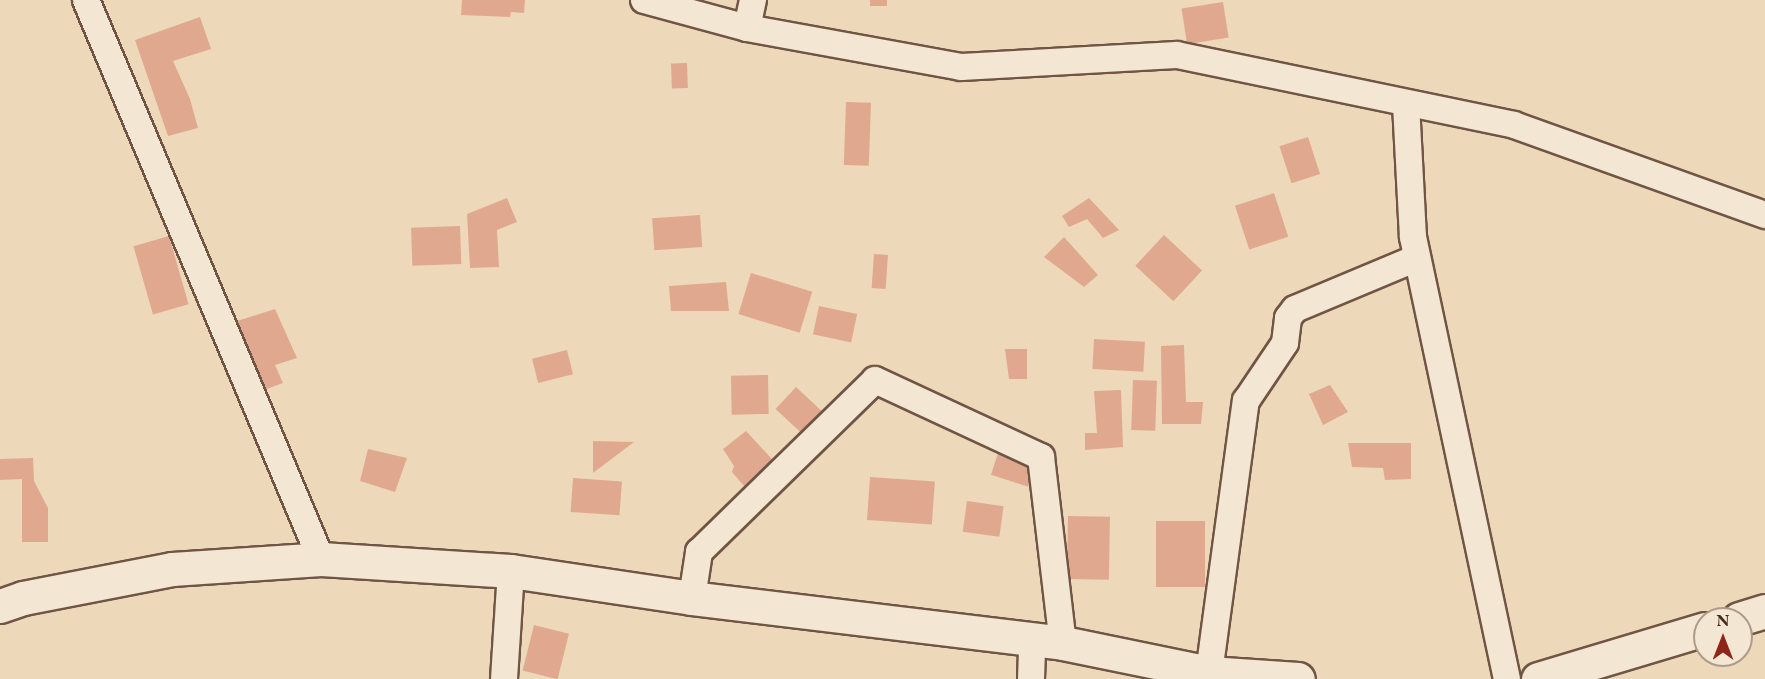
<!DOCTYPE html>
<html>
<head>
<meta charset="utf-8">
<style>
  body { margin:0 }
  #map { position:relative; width:1765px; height:679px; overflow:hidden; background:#edd8b9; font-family:"EB Garamond",serif }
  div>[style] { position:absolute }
  .building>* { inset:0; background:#e0a98f; transform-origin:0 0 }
  .roads { filter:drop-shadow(2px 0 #705545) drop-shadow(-2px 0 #705545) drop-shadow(0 2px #705545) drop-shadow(0 -2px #705545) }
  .minor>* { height:26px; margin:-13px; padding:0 13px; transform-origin:13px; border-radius:13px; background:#f3e6d2 }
  .secondary>* { height:33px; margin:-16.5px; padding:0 16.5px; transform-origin:16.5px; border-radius:16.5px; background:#f3e6d2 }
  span { translate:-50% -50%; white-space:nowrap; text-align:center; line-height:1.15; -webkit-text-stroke:4.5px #f3e6d2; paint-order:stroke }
  .north { position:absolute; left:1693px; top:607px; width:60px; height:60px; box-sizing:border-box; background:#f3e6d2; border:2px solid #ae9a8a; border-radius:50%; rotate:0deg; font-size:16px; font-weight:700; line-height:24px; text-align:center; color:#46291e }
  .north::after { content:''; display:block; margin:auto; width:21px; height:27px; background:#8f2418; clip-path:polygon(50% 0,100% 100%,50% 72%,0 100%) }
</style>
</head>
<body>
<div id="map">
  <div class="building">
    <i style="clip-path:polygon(462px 0,525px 0,524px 13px,511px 12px,510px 17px,461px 15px)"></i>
    <i style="left:870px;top:0;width:17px;height:6px"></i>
    <i style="left:1223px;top:2px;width:36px;height:42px;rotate:81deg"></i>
    <i style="clip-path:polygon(200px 17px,211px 49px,173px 61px,190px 99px,198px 128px,168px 136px,135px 40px)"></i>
    <i style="left:687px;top:63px;width:25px;height:16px;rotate:88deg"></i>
    <i style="left:846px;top:102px;width:25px;height:63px;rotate:2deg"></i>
    <i style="left:1308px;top:137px;width:39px;height:30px;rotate:72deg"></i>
    <i style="left:1274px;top:193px;width:46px;height:41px;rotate:72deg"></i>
    <i style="clip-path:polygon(507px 198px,517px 222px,497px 230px,499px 267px,470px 268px,467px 214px)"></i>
    <i style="clip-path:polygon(1089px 198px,1119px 230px,1103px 238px,1087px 219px,1069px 227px,1062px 216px)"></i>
    <i style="left:700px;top:215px;width:32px;height:48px;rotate:86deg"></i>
    <i style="left:460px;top:226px;width:38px;height:49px;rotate:88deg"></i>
    <i style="left:1164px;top:235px;width:52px;height:42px;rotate:43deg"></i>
    <i style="left:169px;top:236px;width:71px;height:37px;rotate:74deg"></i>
    <i style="clip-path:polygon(1064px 237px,1098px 275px,1084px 287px,1044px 257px)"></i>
    <i style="left:874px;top:254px;width:14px;height:34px;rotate:4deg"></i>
    <i style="left:751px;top:273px;width:64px;height:43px;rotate:17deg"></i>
    <i style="clip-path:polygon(726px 282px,729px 311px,671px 311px,669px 286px)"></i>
    <i style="left:819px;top:306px;width:39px;height:29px;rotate:12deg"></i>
    <i style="clip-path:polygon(275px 309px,297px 358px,275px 365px,283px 383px,264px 390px,234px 322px)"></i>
    <i style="left:1094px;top:339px;width:51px;height:30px;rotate:3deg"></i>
    <i style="clip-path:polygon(1184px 345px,1186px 402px,1203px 402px,1201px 424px,1162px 424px,1161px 346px)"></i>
    <i style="clip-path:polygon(1005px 349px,1027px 349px,1027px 379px,1009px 379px)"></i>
    <i style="left:567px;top:350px;width:25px;height:36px;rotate:76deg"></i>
    <i style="left:768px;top:375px;width:39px;height:37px;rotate:89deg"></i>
    <i style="left:1133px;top:380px;width:24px;height:50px;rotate:2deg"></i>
    <i style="clip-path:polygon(1330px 385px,1348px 412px,1323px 425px,1309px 394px)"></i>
    <i style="left:796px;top:387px;width:38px;height:30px;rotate:43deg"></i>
    <i style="clip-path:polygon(1121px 390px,1123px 447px,1085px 450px,1085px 433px,1097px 433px,1094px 391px)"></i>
    <i style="clip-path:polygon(746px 431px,781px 469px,751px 494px,732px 472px,734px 466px,723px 449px)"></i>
    <i style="clip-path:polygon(593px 441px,634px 442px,593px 473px)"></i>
    <i style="clip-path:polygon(1348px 443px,1411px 443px,1411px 479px,1385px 480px,1383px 468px,1352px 467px)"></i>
    <i style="clip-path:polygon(368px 449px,407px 458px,395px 492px,360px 481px)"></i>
    <i style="left:999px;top:450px;width:39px;height:26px;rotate:18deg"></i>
    <i style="clip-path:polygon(33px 458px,34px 481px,48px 508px,48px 542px,22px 542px,22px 479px,0 480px,0 459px)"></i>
    <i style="left:870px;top:477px;width:65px;height:43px;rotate:4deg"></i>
    <i style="left:573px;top:478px;width:49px;height:34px;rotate:4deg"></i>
    <i style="left:967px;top:501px;width:37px;height:31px;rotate:8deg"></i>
    <i style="left:1068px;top:516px;width:42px;height:63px;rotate:1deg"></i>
    <i style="left:1156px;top:521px;width:49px;height:66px"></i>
    <i style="left:534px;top:625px;width:36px;height:47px;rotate:14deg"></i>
  </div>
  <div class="roads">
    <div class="minor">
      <i style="left:86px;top:0;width:606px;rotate:67.2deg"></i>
      <i style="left:644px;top:0;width:107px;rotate:15.2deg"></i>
      <i style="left:747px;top:28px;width:218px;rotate:10.3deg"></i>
      <i style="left:961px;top:67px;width:216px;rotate:-3.2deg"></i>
      <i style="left:1177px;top:55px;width:344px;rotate:11.7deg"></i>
      <i style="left:1514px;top:125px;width:267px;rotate:19.7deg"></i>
      <i style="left:747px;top:28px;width:29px;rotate:-78deg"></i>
      <i style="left:1406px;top:104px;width:133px;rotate:87deg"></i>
      <i style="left:1413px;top:237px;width:452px;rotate:78deg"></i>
      <i style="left:692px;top:598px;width:47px;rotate:-81.3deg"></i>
      <i style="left:699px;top:552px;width:246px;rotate:-44.3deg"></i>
      <i style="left:875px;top:380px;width:183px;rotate:24.9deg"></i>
      <i style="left:1041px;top:457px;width:187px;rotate:83.3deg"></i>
      <i style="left:1209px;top:673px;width:275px;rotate:-82.3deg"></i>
      <i style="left:1246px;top:401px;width:70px;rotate:-56.1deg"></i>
      <i style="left:1285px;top:343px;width:25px;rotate:-83deg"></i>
      <i style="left:1288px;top:318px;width:11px;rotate:-52deg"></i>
      <i style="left:1295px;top:309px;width:132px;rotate:-22.7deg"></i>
      <i style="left:504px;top:679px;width:108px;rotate:-86.3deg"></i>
      <i style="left:1031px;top:679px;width:38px;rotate:-88deg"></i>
    </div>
    <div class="secondary">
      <i style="left:0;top:606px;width:24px;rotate:-19deg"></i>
      <i style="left:23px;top:598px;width:152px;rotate:-11deg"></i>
      <i style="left:172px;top:569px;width:149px;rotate:-3.8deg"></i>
      <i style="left:321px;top:559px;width:190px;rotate:3.6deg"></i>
      <i style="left:511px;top:571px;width:183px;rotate:8.5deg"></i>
      <i style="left:692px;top:598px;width:374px;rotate:6.9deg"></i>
      <i style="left:1063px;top:643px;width:149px;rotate:11.6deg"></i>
      <i style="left:1209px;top:673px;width:89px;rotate:3.9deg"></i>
      <i style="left:1739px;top:619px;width:27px;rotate:-17deg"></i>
      <i style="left:1538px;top:679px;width:174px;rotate:-16.7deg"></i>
    </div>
  </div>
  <div class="north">N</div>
</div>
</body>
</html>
